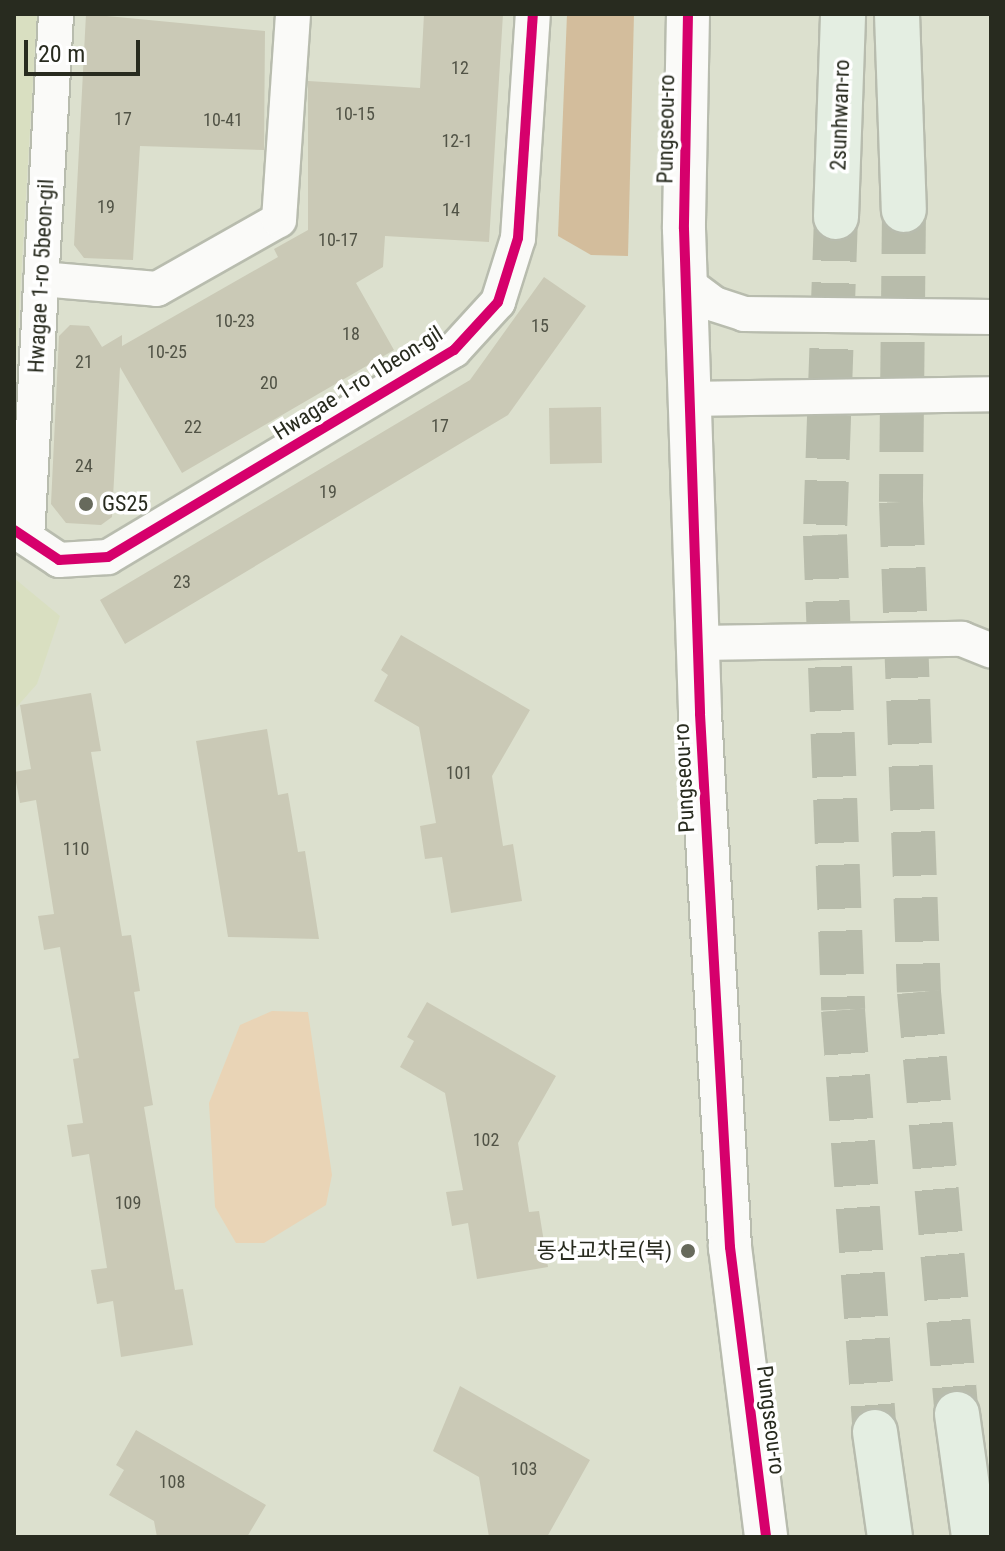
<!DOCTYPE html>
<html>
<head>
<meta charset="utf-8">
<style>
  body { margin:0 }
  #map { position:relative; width:1005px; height:1551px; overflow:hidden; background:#dce0ce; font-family:"Roboto Condensed","Noto Sans KR",sans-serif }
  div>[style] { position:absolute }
  .built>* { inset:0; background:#d9dfc1 }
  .green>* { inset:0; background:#e9d4b6 }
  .forest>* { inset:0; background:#d3bd9c }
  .building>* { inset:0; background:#cac9b6; transform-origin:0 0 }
  .trunk-tunnel>* { height:44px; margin-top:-22px; transform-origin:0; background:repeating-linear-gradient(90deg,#b8bcab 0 44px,transparent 0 66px) }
  .roads { filter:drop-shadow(2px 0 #b8bcae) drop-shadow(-2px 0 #b8bcae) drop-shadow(0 2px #b8bcae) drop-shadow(0 -2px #b8bcae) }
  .minor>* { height:34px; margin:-17px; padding:0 17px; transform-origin:17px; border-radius:17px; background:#fafaf8 }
  .tertiary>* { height:42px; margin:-21px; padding:0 21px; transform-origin:21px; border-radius:21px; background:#fafaf8 }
  .trunk>* { height:44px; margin:-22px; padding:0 22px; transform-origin:22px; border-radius:22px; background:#e4eee2 }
  .cycleway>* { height:10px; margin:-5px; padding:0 5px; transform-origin:5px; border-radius:5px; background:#d6006c }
  .dots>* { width:22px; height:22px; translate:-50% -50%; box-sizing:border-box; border:4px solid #fff; border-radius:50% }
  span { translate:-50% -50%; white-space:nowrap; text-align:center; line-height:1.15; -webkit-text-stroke:7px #fff; paint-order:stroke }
  .number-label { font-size:18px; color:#515346 }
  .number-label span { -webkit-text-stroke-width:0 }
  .street-label { font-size:22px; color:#282b1f }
  .poi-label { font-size:22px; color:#282b1f }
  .left { translate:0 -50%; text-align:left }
  .right { translate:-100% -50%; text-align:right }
  .frame { position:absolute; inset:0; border:16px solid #282b1f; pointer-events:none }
  .scale { position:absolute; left:24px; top:40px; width:116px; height:36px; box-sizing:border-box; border:4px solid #282b1f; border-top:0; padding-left:10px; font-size:24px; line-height:28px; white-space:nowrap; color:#282b1f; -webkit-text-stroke:6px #fff; paint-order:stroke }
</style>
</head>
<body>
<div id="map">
  <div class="built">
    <i style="clip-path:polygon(14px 14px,37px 14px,14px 392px)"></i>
    <i style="clip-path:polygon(14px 578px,60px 616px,37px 684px,14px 710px)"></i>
  </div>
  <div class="green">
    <i style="clip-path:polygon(272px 1011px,308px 1012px,332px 1175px,326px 1205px,264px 1243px,236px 1243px,215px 1207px,209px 1103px,240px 1025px)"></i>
  </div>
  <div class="forest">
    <i style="clip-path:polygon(567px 14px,634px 14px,628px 256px,591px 255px,558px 236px)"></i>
  </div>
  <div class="building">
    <i style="clip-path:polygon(86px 14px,265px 31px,264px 150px,140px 146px,133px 260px,84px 258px,74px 245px)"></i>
    <i style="clip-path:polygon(424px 14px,503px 14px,489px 242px,385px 236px,383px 267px,356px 283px,394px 350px,182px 473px,120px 367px,112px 517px,101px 525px,66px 523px,51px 504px,59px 336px,70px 325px,89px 326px,102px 347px,122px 335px,122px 346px,278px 257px,274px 249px,308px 230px,308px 81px,420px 88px)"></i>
    <i style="clip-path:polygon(544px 277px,586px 306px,508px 415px,125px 644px,100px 600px,470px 380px)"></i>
    <i style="left:601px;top:407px;width:56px;height:52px;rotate:89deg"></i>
    <i style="clip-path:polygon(401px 635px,530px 710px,492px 776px,503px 846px,513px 844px,522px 901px,451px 913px,442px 857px,425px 859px,420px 826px,436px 823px,419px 727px,374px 701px,388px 675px,381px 670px)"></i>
    <i style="clip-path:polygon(91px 693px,101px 751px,91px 752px,122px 936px,131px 935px,140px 991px,134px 992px,153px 1105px,144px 1107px,175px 1290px,183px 1289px,193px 1345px,121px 1357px,113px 1301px,97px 1304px,91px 1270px,107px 1268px,89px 1154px,72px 1157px,67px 1125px,83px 1123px,73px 1059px,79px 1058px,60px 947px,44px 950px,38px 916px,54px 914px,36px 800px,20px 803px,14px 772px,31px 769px,20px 705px)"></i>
    <i style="clip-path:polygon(267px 729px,278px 795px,288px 793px,298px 852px,305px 851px,319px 939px,228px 937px,196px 741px)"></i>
    <i style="clip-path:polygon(427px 1002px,556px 1076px,518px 1143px,529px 1212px,539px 1211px,548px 1267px,477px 1279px,468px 1223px,452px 1226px,446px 1192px,463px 1190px,445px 1093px,400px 1067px,414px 1041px,407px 1037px)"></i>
    <i style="clip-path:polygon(460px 1386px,590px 1460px,547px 1537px,489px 1537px,479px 1477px,433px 1451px)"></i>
    <i style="clip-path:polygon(136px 1430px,266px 1505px,247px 1537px,157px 1537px,154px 1521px,109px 1495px,124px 1470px,116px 1465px)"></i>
  </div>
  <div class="trunk-tunnel">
    <i style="left:904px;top:210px;width:292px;rotate:90.6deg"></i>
    <i style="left:901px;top:502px;width:490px;rotate:87.9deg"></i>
    <i style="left:919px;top:992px;width:424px;rotate:84.9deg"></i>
    <i style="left:836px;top:217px;width:318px;rotate:92deg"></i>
    <i style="left:825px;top:535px;width:475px;rotate:87.8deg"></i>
    <i style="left:843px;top:1010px;width:423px;rotate:85.7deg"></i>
  </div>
  <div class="roads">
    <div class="minor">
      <i style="left:41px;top:279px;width:116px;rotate:4.9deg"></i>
      <i style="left:157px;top:289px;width:140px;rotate:-29.5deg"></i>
      <i style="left:279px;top:220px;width:206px;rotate:-86.1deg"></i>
      <i style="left:685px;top:282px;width:36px;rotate:37deg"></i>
      <i style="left:714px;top:304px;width:32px;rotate:18deg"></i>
      <i style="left:744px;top:314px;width:247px;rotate:0.7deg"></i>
      <i style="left:687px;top:399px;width:304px;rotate:-0.9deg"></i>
      <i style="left:14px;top:530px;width:54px;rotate:33.7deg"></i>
      <i style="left:59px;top:560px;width:49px;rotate:-3.5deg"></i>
      <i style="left:108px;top:557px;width:403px;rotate:-30.9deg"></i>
      <i style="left:454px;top:350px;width:65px;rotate:-47.5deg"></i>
      <i style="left:498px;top:302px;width:67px;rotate:-72.6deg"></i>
      <i style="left:518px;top:238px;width:225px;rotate:-86.2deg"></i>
      <i style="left:27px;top:538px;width:525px;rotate:-86.83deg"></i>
      <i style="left:699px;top:643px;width:263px;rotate:-0.9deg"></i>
      <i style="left:962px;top:639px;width:31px;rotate:22deg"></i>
    </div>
    <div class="tertiary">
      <i style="left:688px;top:14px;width:215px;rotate:91.1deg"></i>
      <i style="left:684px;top:229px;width:485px;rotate:88.1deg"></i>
      <i style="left:700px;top:714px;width:534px;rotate:86.78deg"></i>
      <i style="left:730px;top:1247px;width:292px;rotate:82.9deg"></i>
    </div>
    <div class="trunk">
      <i style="left:897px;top:14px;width:196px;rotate:88deg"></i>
      <i style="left:836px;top:217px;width:203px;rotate:-88deg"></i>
      <i style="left:957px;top:1414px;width:124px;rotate:82.1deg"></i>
      <i style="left:875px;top:1432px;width:106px;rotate:81.9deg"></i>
    </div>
  </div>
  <div class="cycleway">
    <i style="left:688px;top:14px;width:215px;rotate:91.1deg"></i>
    <i style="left:684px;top:229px;width:485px;rotate:88.1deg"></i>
    <i style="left:700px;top:714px;width:534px;rotate:86.78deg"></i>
    <i style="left:730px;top:1247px;width:292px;rotate:82.9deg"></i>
    <i style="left:14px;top:530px;width:54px;rotate:33.7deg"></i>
    <i style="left:59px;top:560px;width:49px;rotate:-3.5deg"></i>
    <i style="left:108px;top:557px;width:403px;rotate:-30.9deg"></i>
    <i style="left:454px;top:350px;width:65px;rotate:-47.5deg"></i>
    <i style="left:498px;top:302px;width:67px;rotate:-72.6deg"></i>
    <i style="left:518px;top:238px;width:225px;rotate:-86.2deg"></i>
  </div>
  <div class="dots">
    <i style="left:86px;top:504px;background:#676a5c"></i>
    <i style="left:688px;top:1251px;background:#676a5c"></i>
  </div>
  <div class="number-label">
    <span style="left:460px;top:68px">12</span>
    <span style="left:355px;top:114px">10-15</span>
    <span style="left:123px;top:119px">17</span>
    <span style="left:223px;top:120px">10-41</span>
    <span style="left:457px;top:141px">12-1</span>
    <span style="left:106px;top:207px">19</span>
    <span style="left:451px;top:210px">14</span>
    <span style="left:338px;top:240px">10-17</span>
    <span style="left:235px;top:321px">10-23</span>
    <span style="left:540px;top:326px">15</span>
    <span style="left:351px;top:334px">18</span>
    <span style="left:167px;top:352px">10-25</span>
    <span style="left:84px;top:362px">21</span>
    <span style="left:269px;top:383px">20</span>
    <span style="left:440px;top:426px">17</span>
    <span style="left:193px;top:427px">22</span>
    <span style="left:84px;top:466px">24</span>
    <span style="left:328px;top:492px">19</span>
    <span style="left:182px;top:582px">23</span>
    <span style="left:459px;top:773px">101</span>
    <span style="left:76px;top:849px">110</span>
    <span style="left:486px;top:1140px">102</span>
    <span style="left:128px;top:1203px">109</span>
    <span style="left:524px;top:1469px">103</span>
    <span style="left:172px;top:1482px">108</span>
  </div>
  <div class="street-label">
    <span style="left:840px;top:115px;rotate:-88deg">2sunhwan-ro</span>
    <span style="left:666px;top:129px;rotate:-89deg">Pungseou-ro</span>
    <span style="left:41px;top:276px;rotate:-87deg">Hwagae 1-ro 5beon-gil</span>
    <span style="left:358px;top:383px;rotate:-32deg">Hwagae 1-ro 1beon-gil</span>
    <span style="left:684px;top:778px;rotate:-93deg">Pungseou-ro</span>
    <span style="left:771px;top:1420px;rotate:83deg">Pungseou-ro</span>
  </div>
  <div class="poi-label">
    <span class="left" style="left:102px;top:504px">GS25</span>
    <span class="right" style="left:672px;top:1251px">동산교차로(북)</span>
  </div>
  <div class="frame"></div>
  <div class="scale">20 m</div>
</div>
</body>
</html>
